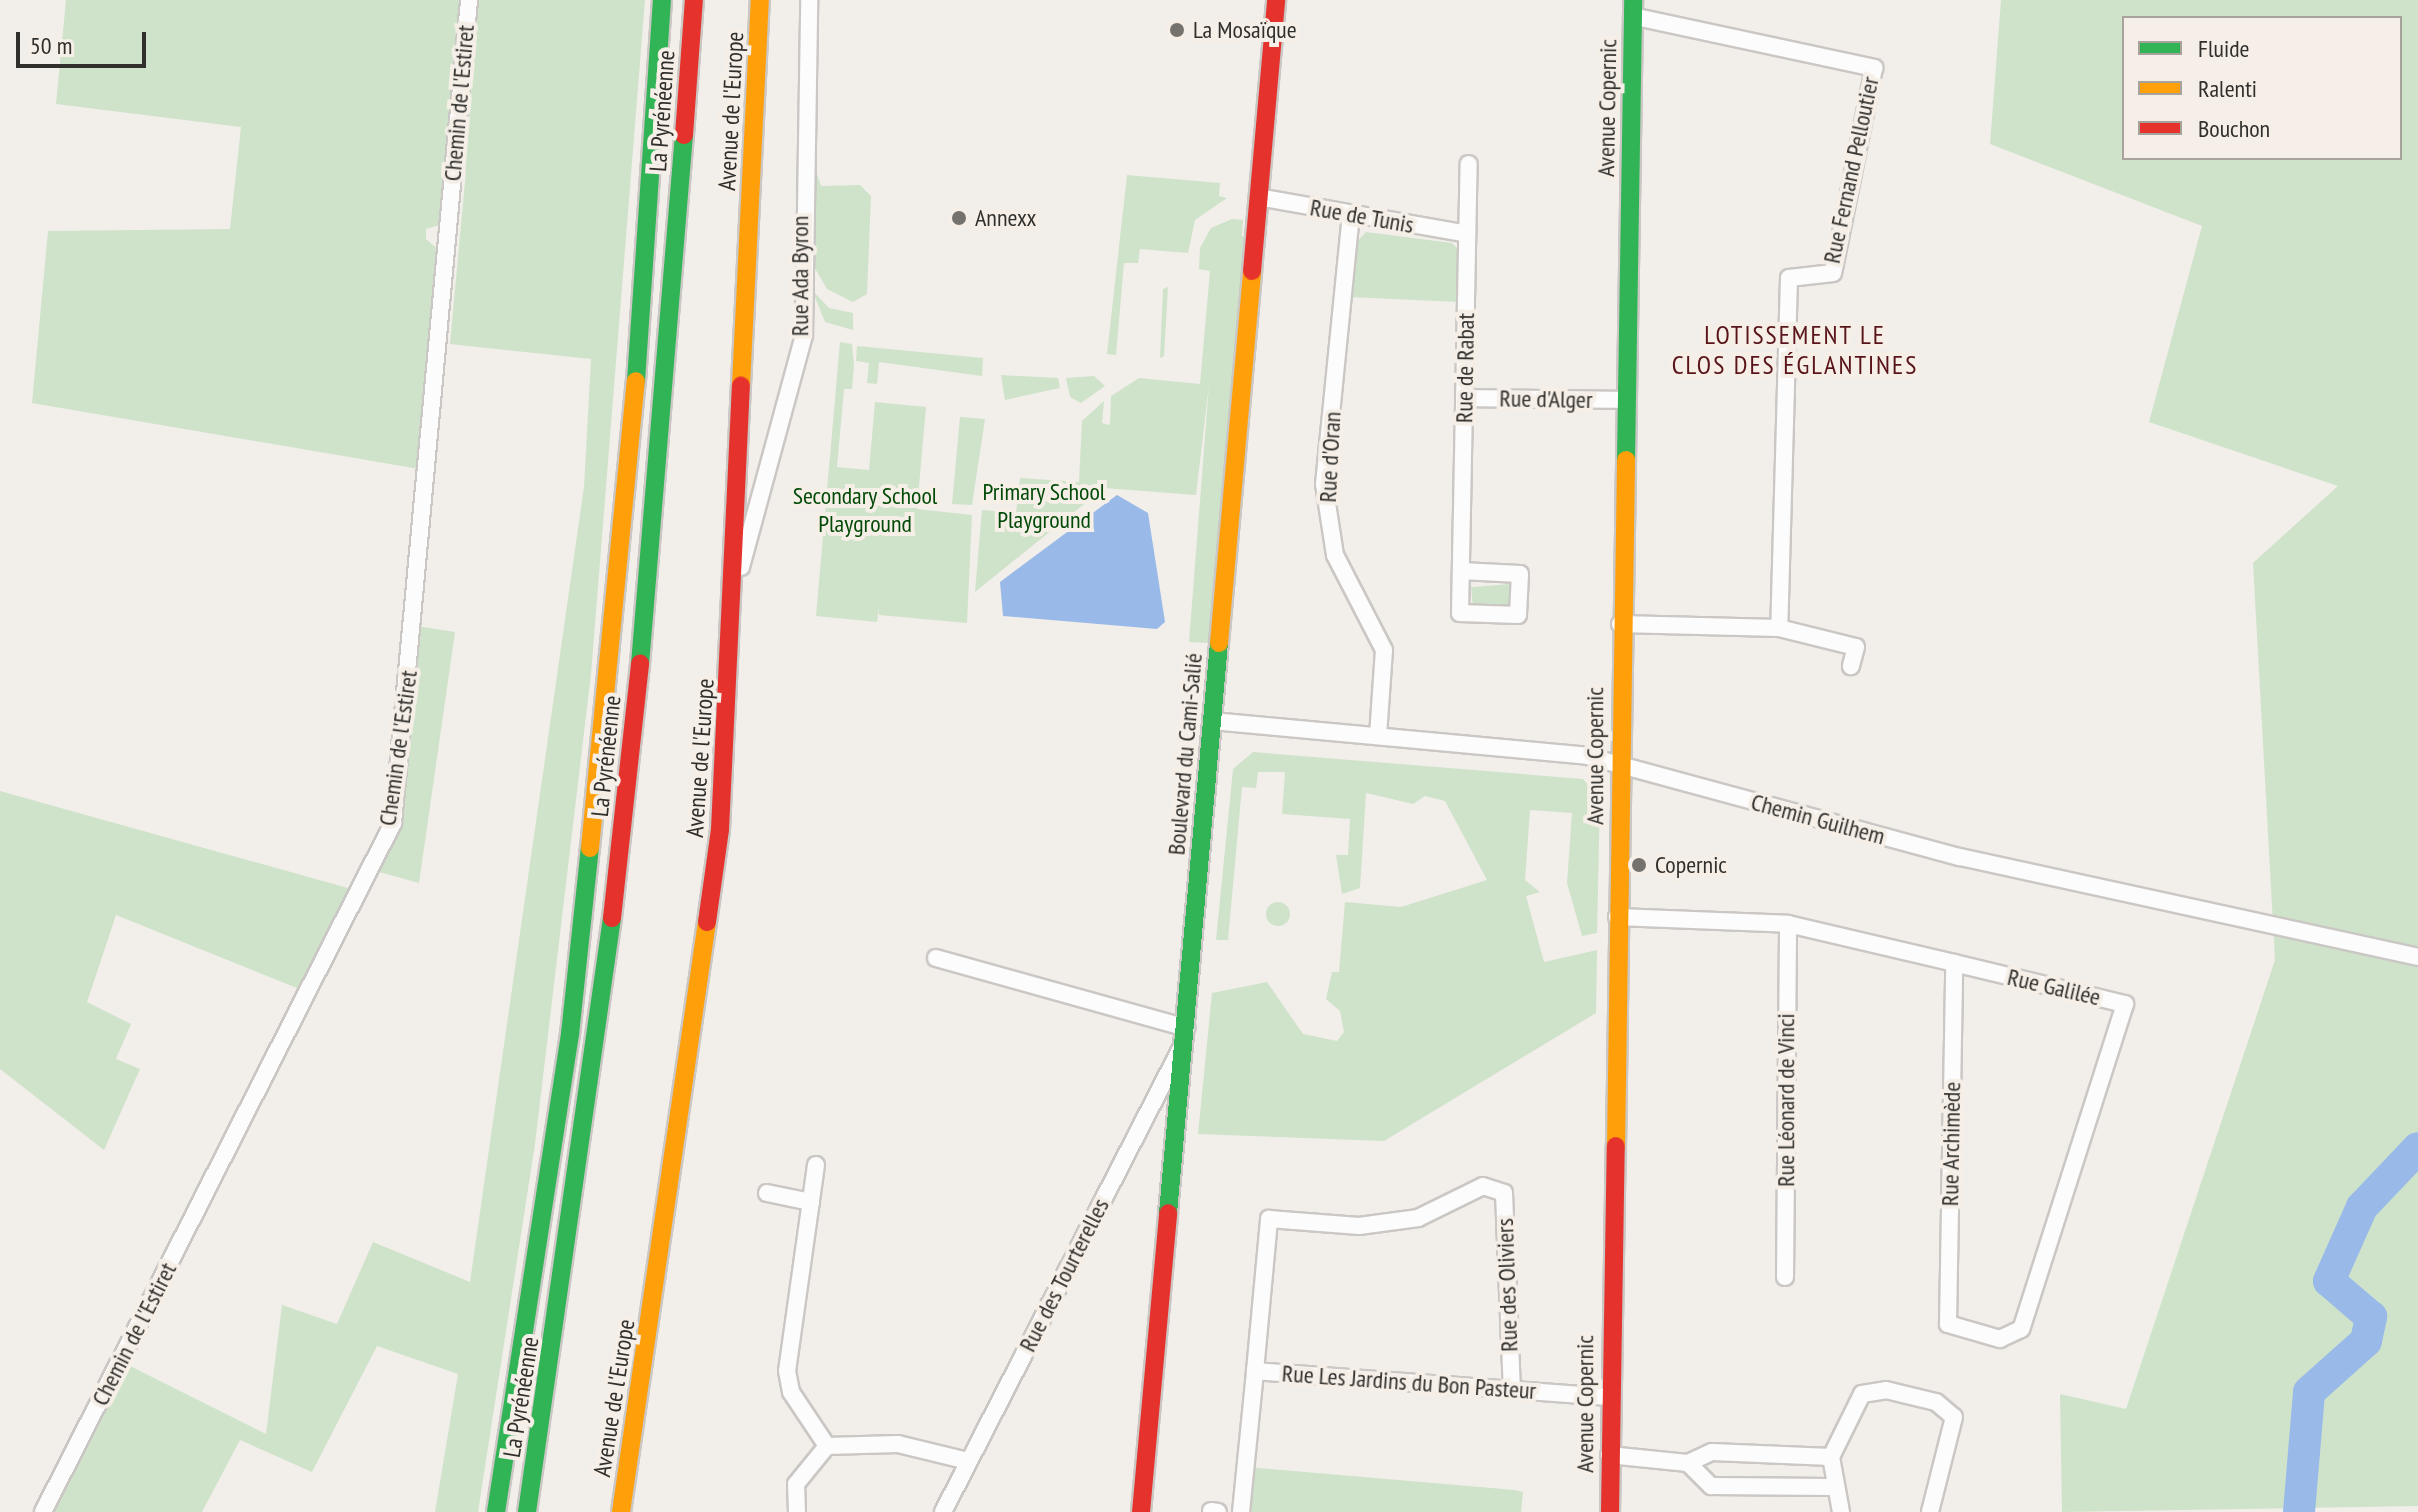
<!DOCTYPE html>
<html>
<head>
<meta charset="utf-8">
<style>
  body { margin:0 }
  #map { position:relative; width:2418px; height:1512px; overflow:hidden; background:#f2eeea; font-family:"PT Sans Narrow",sans-serif }
  div>[style] { position:absolute }
  .green>* { inset:0; background:#cfe3ca; transform-origin:0 0 }
  .round { border-radius:50% }
  .water>* { inset:0; background:#99b9e9 }
  .river>* { height:32px; margin:-16px; padding:0 16px; transform-origin:16px; border-radius:16px; background:#99b9e9 }
  .roads { filter:drop-shadow(2px 0 #cac7c4) drop-shadow(-2px 0 #cac7c4) drop-shadow(0 2px #cac7c4) drop-shadow(0 -2px #cac7c4) }
  .street>* { height:16px; margin:-8px; padding:0 8px; transform-origin:8px; border-radius:8px; background:#fdfcfc }
  .fast>* { height:18px; margin:-9px; padding:0 9px; transform-origin:9px; border-radius:9px; background:#30b455 }
  .slow>* { height:18px; margin:-9px; padding:0 9px; transform-origin:9px; border-radius:9px; background:#ff9f0a }
  .jam>* { height:18px; margin:-9px; padding:0 9px; transform-origin:9px; border-radius:9px; background:#e5322d }
  .dots>* { width:22px; height:22px; translate:-50% -50%; box-sizing:border-box; border:4px solid #f5efe7; border-radius:50% }
  span { translate:-50% -50%; white-space:nowrap; text-align:center; line-height:1.15; -webkit-text-stroke:8px #f5efe7; paint-order:stroke }
  .poi-label { font-size:24px; color:#312f2c }
  .left { translate:0 -50%; text-align:left }
  .street-label { font-size:24px; color:#312f2c }
  .park-label { font-size:24px; color:#004906 }
  .neighbourhood-label { font-size:26px; color:#591419; letter-spacing:2px }
  .legend { position:absolute; left:2122px; top:16px; width:280px; height:144px; box-sizing:border-box; background:#f5efe7; border:2px solid #a7a29c; margin:0; padding:10px 14px; list-style:none; font-size:24px; color:#312f2c }
  .legend li { display:flex; align-items:center; gap:16px; height:40px }
  .legend b { width:40px; border:2px solid #a7a29c }
  .scale { position:absolute; left:16px; top:32px; width:130px; height:36px; box-sizing:border-box; border:4px solid #312f2c; border-top:0; padding-left:10px; font-size:24px; line-height:28px; white-space:nowrap; color:#312f2c; -webkit-text-stroke:6px #f5efe7; paint-order:stroke }
</style>
</head>
<body>
<div id="map">
  <div class="green">
    <i style="clip-path:polygon(66px 0,645px 0,591px 674px,535px 1144px,478px 1512px,435px 1512px,458px 1374px,377px 1346px,312px 1472px,240px 1440px,202px 1512px,54px 1512px,126px 1364px,266px 1434px,282px 1305px,337px 1324px,373px 1242px,470px 1282px,584px 487px,591px 359px,450px 344px,466px 171px,449px 168px,443px 224px,426px 229px,426px 239px,441px 252px,425px 470px,32px 403px,48px 231px,230px 229px,241px 127px,56px 104px)"></i>
    <i style="clip-path:polygon(evenodd,2001px 0,2418px 0,2418px 1506px,2062px 1512px,2060px 1394px,2126px 1409px,2275px 960px,2253px 563px,2338px 486px,2149px 422px,2202px 226px,1990px 144px,2001px 0,2124px 18px,2400px 18px,2400px 158px,2124px 158px,2124px 18px)"></i>
    <i style="clip-path:polygon(811px 156px,821px 186px,860px 185px,871px 196px,867px 294px,853px 302px,827px 289px,813px 265px)"></i>
    <i style="clip-path:polygon(1127px 175px,1220px 183px,1219px 196px,1227px 198px,1195px 220px,1188px 253px,1140px 249px,1138px 263px,1124px 263px,1116px 355px,1107px 354px)"></i>
    <i style="clip-path:polygon(1232px 219px,1243px 220px,1242px 236px,1248px 237px,1212px 643px,1189px 642px,1209px 385px,1196px 495px,1104px 488px,975px 592px,982px 510px,1016px 513px,1020px 478px,1079px 482px,1082px 421px,1104px 401px,1102px 423px,1110px 425px,1111px 396px,1139px 378px,1200px 384px,1210px 271px,1199px 269px,1200px 248px,1211px 228px)"></i>
    <i style="clip-path:polygon(1366px 232px,1452px 243px,1460px 251px,1459px 302px,1349px 297px,1354px 245px)"></i>
    <i style="clip-path:polygon(1168px 287px,1164px 356px,1160px 358px,1163px 289px)"></i>
    <i style="clip-path:polygon(812px 290px,829px 308px,853px 313px,853px 330px,825px 322px)"></i>
    <i style="clip-path:polygon(840px 342px,852px 344px,854px 366px,852px 389px,844px 389px,837px 467px,869px 470px,875px 402px,926px 407px,917px 509px,972px 515px,967px 623px,879px 615px,879px 609px,877px 622px,816px 616px)"></i>
    <i style="clip-path:polygon(857px 346px,983px 358px,982px 376px,879px 362px,877px 384px,867px 383px,869px 363px,856px 361px)"></i>
    <i style="clip-path:polygon(1001px 375px,1058px 378px,1060px 388px,1005px 400px)"></i>
    <i style="clip-path:polygon(1094px 376px,1105px 386px,1081px 403px,1070px 397px,1066px 378px)"></i>
    <i style="clip-path:polygon(960px 417px,985px 419px,972px 505px,952px 504px)"></i>
    <i style="left:1509px;top:584px;width:23px;height:38px;rotate:85deg"></i>
    <i style="clip-path:polygon(417px 626px,455px 632px,419px 883px,379px 872px,401px 827px)"></i>
    <i style="clip-path:polygon(1253px 752px,1583px 779px,1600px 798px,1597px 933px,1582px 936px,1567px 883px,1572px 813px,1530px 810px,1525px 880px,1540px 892px,1526px 896px,1544px 962px,1597px 950px,1596px 1013px,1384px 1141px,1198px 1134px,1212px 993px,1267px 982px,1303px 1034px,1337px 1041px,1344px 1032px,1340px 1011px,1326px 999px,1332px 972px,1339px 972px,1345px 902px,1401px 907px,1487px 880px,1445px 801px,1425px 796px,1413px 804px,1366px 793px,1360px 888px,1342px 894px,1336px 855px,1348px 855px,1350px 819px,1282px 814px,1285px 772px,1258px 772px,1256px 788px,1242px 787px,1228px 940px,1216px 940px,1233px 769px)"></i>
    <i style="clip-path:polygon(0 791px,355px 890px,302px 990px,116px 915px,87px 1002px,131px 1024px,116px 1059px,140px 1069px,104px 1150px,0 1069px)"></i>
    <i class="round" style="left:1266px;top:902px;width:24px;height:24px"></i>
    <i style="clip-path:polygon(1246px 1467px,1515px 1490px,1523px 1492px,1521px 1512px,1241px 1512px)"></i>
  </div>
  <div class="water">
    <i style="clip-path:polygon(1117px 495px,1148px 513px,1165px 622px,1157px 629px,1003px 616px,1000px 582px)"></i>
  </div>
  <div class="river">
    <i style="left:2299px;top:1512px;width:120px;rotate:-85.2deg"></i>
    <i style="left:2309px;top:1392px;width:76px;rotate:-41.8deg"></i>
    <i style="left:2366px;top:1341px;width:25px;rotate:-78deg"></i>
    <i style="left:2371px;top:1317px;width:55px;rotate:-139.4deg"></i>
    <i style="left:2329px;top:1281px;width:81px;rotate:-66deg"></i>
    <i style="left:2362px;top:1207px;width:81px;rotate:-46.5deg"></i>
  </div>
  <div class="roads">
    <div class="street">
      <i style="left:1632px;top:16px;width:248px;rotate:12.1deg"></i>
      <i style="left:1874px;top:68px;width:209px;rotate:101.3deg"></i>
      <i style="left:1833px;top:273px;width:44px;rotate:173.5deg"></i>
      <i style="left:1789px;top:278px;width:350px;rotate:91.6deg"></i>
      <i style="left:1258px;top:197px;width:212px;rotate:10deg"></i>
      <i style="left:1351px;top:214px;width:271px;rotate:95.7deg"></i>
      <i style="left:1324px;top:484px;width:72px;rotate:81.2deg"></i>
      <i style="left:1335px;top:555px;width:107px;rotate:62.7deg"></i>
      <i style="left:1384px;top:650px;width:86px;rotate:94deg"></i>
      <i style="left:1464px;top:398px;width:163px;rotate:0.7deg"></i>
      <i style="left:741px;top:567px;width:240px;rotate:-74.8deg"></i>
      <i style="left:804px;top:335px;width:335px;rotate:-89.1deg"></i>
      <i style="left:1461px;top:571px;width:59px;rotate:2.9deg"></i>
      <i style="left:1520px;top:574px;width:41px;rotate:92.8deg"></i>
      <i style="left:1518px;top:615px;width:58px;rotate:-178deg"></i>
      <i style="left:1460px;top:613px;width:449px;rotate:-88.9deg"></i>
      <i style="left:1620px;top:624px;width:159px;rotate:1.4deg"></i>
      <i style="left:1779px;top:628px;width:79px;rotate:13.9deg"></i>
      <i style="left:1856px;top:647px;width:20px;rotate:105deg"></i>
      <i style="left:1212px;top:721px;width:377px;rotate:5.3deg"></i>
      <i style="left:1587px;top:756px;width:386px;rotate:15.2deg"></i>
      <i style="left:1960px;top:857px;width:469px;rotate:12.3deg"></i>
      <i style="left:1617px;top:917px;width:171px;rotate:2.3deg"></i>
      <i style="left:1788px;top:924px;width:171px;rotate:13.2deg"></i>
      <i style="left:1954px;top:963px;width:176px;rotate:13.5deg"></i>
      <i style="left:2125px;top:1004px;width:341px;rotate:107.7deg"></i>
      <i style="left:2021px;top:1329px;width:23px;rotate:155deg"></i>
      <i style="left:2000px;top:1339px;width:54px;rotate:-163.9deg"></i>
      <i style="left:1948px;top:1324px;width:361px;rotate:-89deg"></i>
      <i style="left:936px;top:958px;width:260px;rotate:15.6deg"></i>
      <i style="left:816px;top:1165px;width:208px;rotate:98deg"></i>
      <i style="left:787px;top:1371px;width:21px;rotate:79deg"></i>
      <i style="left:791px;top:1392px;width:65px;rotate:56.3deg"></i>
      <i style="left:767px;top:1193px;width:45px;rotate:11.6deg"></i>
      <i style="left:1785px;top:1277px;width:353px;rotate:-89.5deg"></i>
      <i style="left:1255px;top:1371px;width:153px;rotate:-84.7deg"></i>
      <i style="left:1269px;top:1219px;width:90px;rotate:4.4deg"></i>
      <i style="left:1359px;top:1226px;width:60px;rotate:-7.7deg"></i>
      <i style="left:1418px;top:1218px;width:72px;rotate:-26.2deg"></i>
      <i style="left:1483px;top:1186px;width:22px;rotate:18deg"></i>
      <i style="left:1504px;top:1193px;width:197px;rotate:87.7deg"></i>
      <i style="left:1609px;top:1455px;width:79px;rotate:5.8deg"></i>
      <i style="left:1688px;top:1463px;width:26px;rotate:-25deg"></i>
      <i style="left:1712px;top:1452px;width:119px;rotate:2.4deg"></i>
      <i style="left:1688px;top:1463px;width:33px;rotate:45deg"></i>
      <i style="left:1711px;top:1486px;width:120px;rotate:0.5deg"></i>
      <i style="left:1211px;top:1511px;width:7px;rotate:8deg"></i>
      <i style="left:43px;top:1512px;width:773px;rotate:-63.07deg"></i>
      <i style="left:393px;top:823px;width:827px;rotate:-84.72deg"></i>
      <i style="left:797px;top:1512px;width:28px;rotate:-92deg"></i>
      <i style="left:796px;top:1484px;width:49px;rotate:-50.8deg"></i>
      <i style="left:827px;top:1446px;width:71px;rotate:-1.6deg"></i>
      <i style="left:898px;top:1444px;width:72px;rotate:13.7deg"></i>
      <i style="left:943px;top:1512px;width:519px;rotate:-62.84deg"></i>
      <i style="left:1241px;top:1512px;width:142px;rotate:-84.3deg"></i>
      <i style="left:1255px;top:1371px;width:354px;rotate:4.2deg"></i>
      <i style="left:1841px;top:1512px;width:56px;rotate:-100.3deg"></i>
      <i style="left:1831px;top:1457px;width:70px;rotate:-63.8deg"></i>
      <i style="left:1862px;top:1394px;width:24px;rotate:-9deg"></i>
      <i style="left:1886px;top:1390px;width:51px;rotate:13.5deg"></i>
      <i style="left:1936px;top:1402px;width:23px;rotate:40deg"></i>
      <i style="left:1954px;top:1417px;width:98px;rotate:104.2deg"></i>
    </div>
    <div class="fast">
      <i style="left:636px;top:381px;width:382px;rotate:-86.1deg"></i>
      <i style="left:1626px;top:460px;width:460px;rotate:-89.1deg"></i>
      <i style="left:640px;top:664px;width:531px;rotate:-85.25deg"></i>
      <i style="left:1168px;top:1213px;width:572px;rotate:-84.89deg"></i>
      <i style="left:496px;top:1512px;width:484px;rotate:-81.2deg"></i>
      <i style="left:570px;top:1034px;width:187px;rotate:-83.9deg"></i>
      <i style="left:527px;top:1512px;width:600px;rotate:-81.86deg"></i>
    </div>
    <div class="slow">
      <i style="left:741px;top:385px;width:385px;rotate:-87.2deg"></i>
      <i style="left:1219px;top:643px;width:373px;rotate:-84.9deg"></i>
      <i style="left:590px;top:848px;width:469px;rotate:-84.4deg"></i>
      <i style="left:1616px;top:1146px;width:686px;rotate:-89.16deg"></i>
      <i style="left:621px;top:1512px;width:596px;rotate:-81.71deg"></i>
    </div>
    <div class="jam">
      <i style="left:684px;top:135px;width:135px;rotate:-85.8deg"></i>
      <i style="left:1252px;top:271px;width:272px;rotate:-84.9deg"></i>
      <i style="left:612px;top:918px;width:256px;rotate:-83.7deg"></i>
      <i style="left:707px;top:922px;width:94px;rotate:-82deg"></i>
      <i style="left:720px;top:829px;width:444px;rotate:-87.3deg"></i>
      <i style="left:1141px;top:1512px;width:300px;rotate:-84.8deg"></i>
      <i style="left:1610px;top:1512px;width:366px;rotate:-89.1deg"></i>
    </div>
  </div>
  <div class="dots">
    <i style="left:1177px;top:30px;background:#75726e"></i>
    <i style="left:959px;top:218px;background:#75726e"></i>
    <i style="left:1639px;top:865px;background:#75726e"></i>
  </div>
  <div class="poi-label">
    <span class="left" style="left:1193px;top:30px">La Mosaïque</span>
    <span class="left" style="left:975px;top:218px">Annexx</span>
    <span class="left" style="left:1655px;top:865px">Copernic</span>
  </div>
  <div class="street-label">
    <span style="left:459px;top:103px;rotate:-85deg">Chemin de l'Estiret</span>
    <span style="left:1607px;top:108px;rotate:-89deg">Avenue Copernic</span>
    <span style="left:662px;top:111px;rotate:-86deg">La Pyrénéenne</span>
    <span style="left:731px;top:111px;rotate:-87deg">Avenue de l'Europe</span>
    <span style="left:1851px;top:170px;rotate:-78deg">Rue Fernand Pelloutier</span>
    <span style="left:1362px;top:216px;rotate:10deg">Rue de Tunis</span>
    <span style="left:800px;top:276px;rotate:-90deg">Rue Ada Byron</span>
    <span style="left:1465px;top:368px;rotate:-89deg">Rue de Rabat</span>
    <span style="left:1546px;top:399px;rotate:1deg">Rue d'Alger</span>
    <span style="left:1330px;top:457px;rotate:-87deg">Rue d'Oran</span>
    <span style="left:398px;top:748px;rotate:-82deg">Chemin de l'Estiret</span>
    <span style="left:1185px;top:754px;rotate:-85deg">Boulevard du Cami-Salié</span>
    <span style="left:606px;top:756px;rotate:-84deg">La Pyrénéenne</span>
    <span style="left:1595px;top:756px;rotate:-90deg">Avenue Copernic</span>
    <span style="left:700px;top:758px;rotate:-86deg">Avenue de l'Europe</span>
    <span style="left:1818px;top:819px;rotate:15deg">Chemin Guilhem</span>
    <span style="left:2054px;top:987px;rotate:13deg">Rue Galilée</span>
    <span style="left:1786px;top:1100px;rotate:-90deg">Rue Léonard de Vinci</span>
    <span style="left:1951px;top:1144px;rotate:-89deg">Rue Archimède</span>
    <span style="left:1064px;top:1275px;rotate:-63deg">Rue des Tourterelles</span>
    <span style="left:1507px;top:1285px;rotate:-92deg">Rue des Oliviers</span>
    <span style="left:134px;top:1334px;rotate:-63deg">Chemin de l'Estiret</span>
    <span style="left:1409px;top:1382px;rotate:4deg">Rue Les Jardins du Bon Pasteur</span>
    <span style="left:521px;top:1397px;rotate:-81deg">La Pyrénéenne</span>
    <span style="left:614px;top:1398px;rotate:-81deg">Avenue de l'Europe</span>
    <span style="left:1585px;top:1404px;rotate:-90deg">Avenue Copernic</span>
  </div>
  <div class="park-label">
    <span style="left:1044px;top:506px">Primary School<br>Playground</span>
    <span style="left:865px;top:510px">Secondary School<br>Playground</span>
  </div>
  <div class="neighbourhood-label">
    <span style="left:1795px;top:350px">LOTISSEMENT LE<br>CLOS DES ÉGLANTINES</span>
  </div>
  <ul class="legend">
  <li><b style="height:10px;background:#30b455"></b>Fluide</li>
  <li><b style="height:10px;background:#ff9f0a"></b>Ralenti</li>
  <li><b style="height:10px;background:#e5322d"></b>Bouchon</li>
  </ul>
  <div class="scale">50 m</div>
</div>
</body>
</html>
